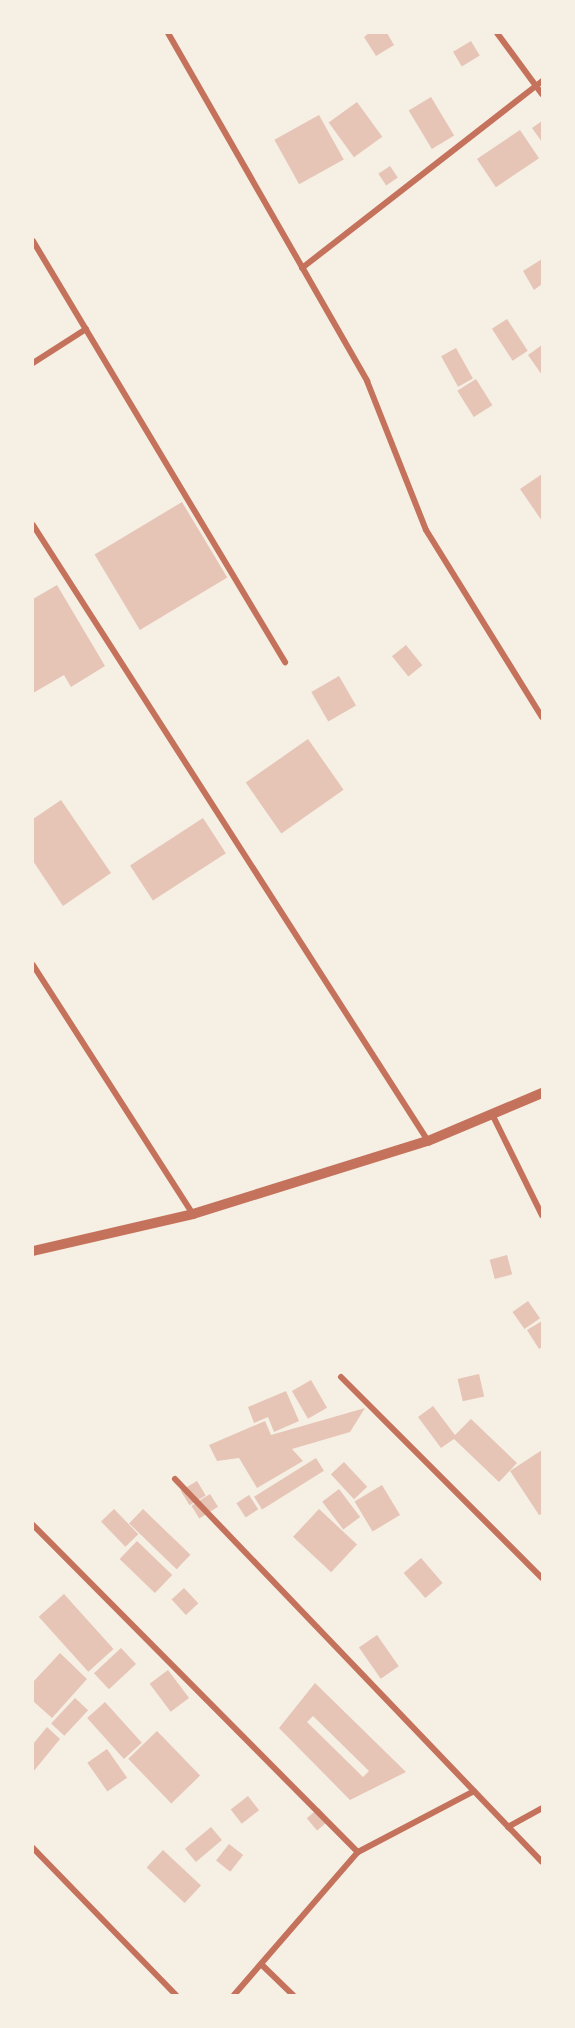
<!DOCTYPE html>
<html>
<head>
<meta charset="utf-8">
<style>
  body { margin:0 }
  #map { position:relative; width:575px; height:2028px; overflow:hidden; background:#f6efe4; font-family:"DM Sans",sans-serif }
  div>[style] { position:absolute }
  .building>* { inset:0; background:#e6c5b7; transform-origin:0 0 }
  .minor>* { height:6px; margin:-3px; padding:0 3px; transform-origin:3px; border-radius:3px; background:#c5725c }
  .tertiary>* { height:10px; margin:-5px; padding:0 5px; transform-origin:5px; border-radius:5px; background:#c5725c }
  span { translate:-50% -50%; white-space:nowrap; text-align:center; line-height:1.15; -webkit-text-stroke:6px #f6efe4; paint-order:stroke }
  .frame { position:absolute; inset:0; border:34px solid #f6efe4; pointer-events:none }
</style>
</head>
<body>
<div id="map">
  <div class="building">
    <i style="clip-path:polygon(369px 33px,387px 33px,394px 45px,376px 56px,364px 37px)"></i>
    <i style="left:471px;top:41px;width:17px;height:21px;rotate:59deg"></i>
    <i style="left:431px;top:97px;width:45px;height:26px;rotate:59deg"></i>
    <i style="left:357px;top:102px;width:43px;height:35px;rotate:54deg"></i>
    <i style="left:319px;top:115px;width:51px;height:51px;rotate:61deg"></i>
    <i style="clip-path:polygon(542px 121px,542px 142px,532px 128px)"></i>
    <i style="left:520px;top:130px;width:34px;height:52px;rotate:56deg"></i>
    <i style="left:390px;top:166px;width:14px;height:14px;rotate:56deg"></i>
    <i style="clip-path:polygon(542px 259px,542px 284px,534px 290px,523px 271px)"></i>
    <i style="left:507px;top:319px;width:38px;height:18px;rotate:57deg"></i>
    <i style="clip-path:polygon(542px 345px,542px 375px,528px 355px)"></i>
    <i style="left:456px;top:348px;width:35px;height:17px;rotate:61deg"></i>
    <i style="left:476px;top:379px;width:31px;height:22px;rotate:58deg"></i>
    <i style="clip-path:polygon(542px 474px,542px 521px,520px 489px)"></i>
    <i style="left:182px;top:502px;width:88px;height:102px;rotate:59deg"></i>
    <i style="clip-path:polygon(57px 585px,105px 666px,71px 687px,64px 675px,33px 693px,33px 599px)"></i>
    <i style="left:406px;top:645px;width:26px;height:18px;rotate:51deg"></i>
    <i style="left:339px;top:676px;width:34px;height:32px;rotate:60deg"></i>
    <i style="left:308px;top:739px;width:62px;height:76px;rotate:55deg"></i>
    <i style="clip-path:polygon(61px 800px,111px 873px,63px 906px,33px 861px,33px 819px)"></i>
    <i style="left:203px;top:818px;width:42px;height:87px;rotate:57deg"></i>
    <i style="left:507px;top:1255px;width:20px;height:18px;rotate:75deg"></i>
    <i style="left:528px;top:1301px;width:21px;height:19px;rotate:55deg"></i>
    <i style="clip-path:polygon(542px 1321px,542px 1347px,539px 1349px,527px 1330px)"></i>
    <i style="left:479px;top:1374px;width:23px;height:22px;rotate:77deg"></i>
    <i style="left:311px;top:1380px;width:32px;height:22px;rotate:60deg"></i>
    <i style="clip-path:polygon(286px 1391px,299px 1421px,274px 1432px,268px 1417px,254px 1423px,248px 1407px)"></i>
    <i style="clip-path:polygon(433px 1406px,455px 1435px,471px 1419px,517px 1463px,499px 1482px,454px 1439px,441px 1448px,418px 1417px)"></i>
    <i style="clip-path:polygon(365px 1408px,350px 1432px,292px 1449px,303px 1461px,257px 1488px,239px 1458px,217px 1461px,209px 1445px,265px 1421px,271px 1435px)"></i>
    <i style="clip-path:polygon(542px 1450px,542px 1514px,539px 1515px,510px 1471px)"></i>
    <i style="left:316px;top:1458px;width:15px;height:73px;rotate:58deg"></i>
    <i style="left:344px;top:1462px;width:34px;height:18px;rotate:47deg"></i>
    <i style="left:197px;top:1481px;width:17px;height:19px;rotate:59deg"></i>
    <i style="left:382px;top:1485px;width:35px;height:32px;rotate:59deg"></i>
    <i style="left:339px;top:1489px;width:35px;height:21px;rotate:53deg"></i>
    <i style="left:210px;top:1494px;width:15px;height:22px;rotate:58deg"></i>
    <i style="left:249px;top:1495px;width:17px;height:15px;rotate:57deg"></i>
    <i style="left:114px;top:1509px;width:35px;height:18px;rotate:46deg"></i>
    <i style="left:143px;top:1509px;width:66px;height:20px;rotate:44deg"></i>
    <i style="left:319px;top:1509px;width:52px;height:38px;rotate:43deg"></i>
    <i style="left:137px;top:1541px;width:49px;height:25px;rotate:44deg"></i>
    <i style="left:421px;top:1558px;width:33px;height:23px;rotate:49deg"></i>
    <i style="left:184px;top:1588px;width:21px;height:17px;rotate:47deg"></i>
    <i style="left:64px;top:1594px;width:74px;height:34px;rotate:48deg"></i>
    <i style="left:377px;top:1635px;width:38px;height:22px;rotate:55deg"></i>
    <i style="left:121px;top:1648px;width:22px;height:37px;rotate:47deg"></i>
    <i style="clip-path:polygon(60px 1653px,87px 1679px,52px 1718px,33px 1701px,33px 1682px)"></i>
    <i style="left:168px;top:1670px;width:35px;height:23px;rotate:53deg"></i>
    <i style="clip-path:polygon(evenodd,315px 1683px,406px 1772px,350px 1800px,279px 1728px,315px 1683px,313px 1716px,369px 1771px,363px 1777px,307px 1722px,313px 1716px)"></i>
    <i style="left:75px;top:1698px;width:18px;height:35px;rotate:43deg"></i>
    <i style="left:105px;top:1702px;width:55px;height:24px;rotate:48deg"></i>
    <i style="clip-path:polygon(47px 1727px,60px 1739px,33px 1772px,33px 1744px)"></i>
    <i style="left:157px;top:1731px;width:62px;height:40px;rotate:46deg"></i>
    <i style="left:107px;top:1749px;width:35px;height:24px;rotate:55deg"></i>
    <i style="left:248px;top:1796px;width:18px;height:22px;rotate:52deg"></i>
    <i style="left:319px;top:1808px;width:16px;height:16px;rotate:50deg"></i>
    <i style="left:211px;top:1827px;width:17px;height:34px;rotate:50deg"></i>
    <i style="left:229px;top:1844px;width:18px;height:21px;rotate:38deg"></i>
    <i style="left:163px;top:1850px;width:52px;height:24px;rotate:43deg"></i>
  </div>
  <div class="minor">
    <i style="left:168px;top:33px;width:401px;rotate:60.2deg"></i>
    <i style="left:367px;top:381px;width:160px;rotate:68.4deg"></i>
    <i style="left:426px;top:530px;width:220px;rotate:58.2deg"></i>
    <i style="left:497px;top:33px;width:76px;rotate:53.6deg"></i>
    <i style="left:33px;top:241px;width:491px;rotate:59.1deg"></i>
    <i style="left:302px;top:268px;width:304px;rotate:-37.9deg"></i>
    <i style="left:33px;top:363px;width:63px;rotate:-32.7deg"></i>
    <i style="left:33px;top:525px;width:732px;rotate:57.33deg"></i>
    <i style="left:33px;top:965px;width:296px;rotate:57.3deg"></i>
    <i style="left:492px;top:1114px;width:113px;rotate:63.7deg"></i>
    <i style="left:341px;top:1377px;width:284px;rotate:45deg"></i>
    <i style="left:175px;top:1479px;width:530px;rotate:46.22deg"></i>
    <i style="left:33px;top:1525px;width:461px;rotate:45.2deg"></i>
    <i style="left:508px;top:1827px;width:39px;rotate:-29deg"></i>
    <i style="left:33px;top:1848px;width:205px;rotate:45.8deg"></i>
    <i style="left:261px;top:1964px;width:45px;rotate:44.1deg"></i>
    <i style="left:234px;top:1995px;width:189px;rotate:-49.1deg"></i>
    <i style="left:358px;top:1852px;width:131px;rotate:-27.7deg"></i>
  </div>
  <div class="tertiary">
    <i style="left:33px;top:1251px;width:164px;rotate:-13deg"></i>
    <i style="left:193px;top:1214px;width:246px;rotate:-17.3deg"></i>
    <i style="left:428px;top:1141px;width:124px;rotate:-22.8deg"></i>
  </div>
  <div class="frame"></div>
</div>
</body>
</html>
